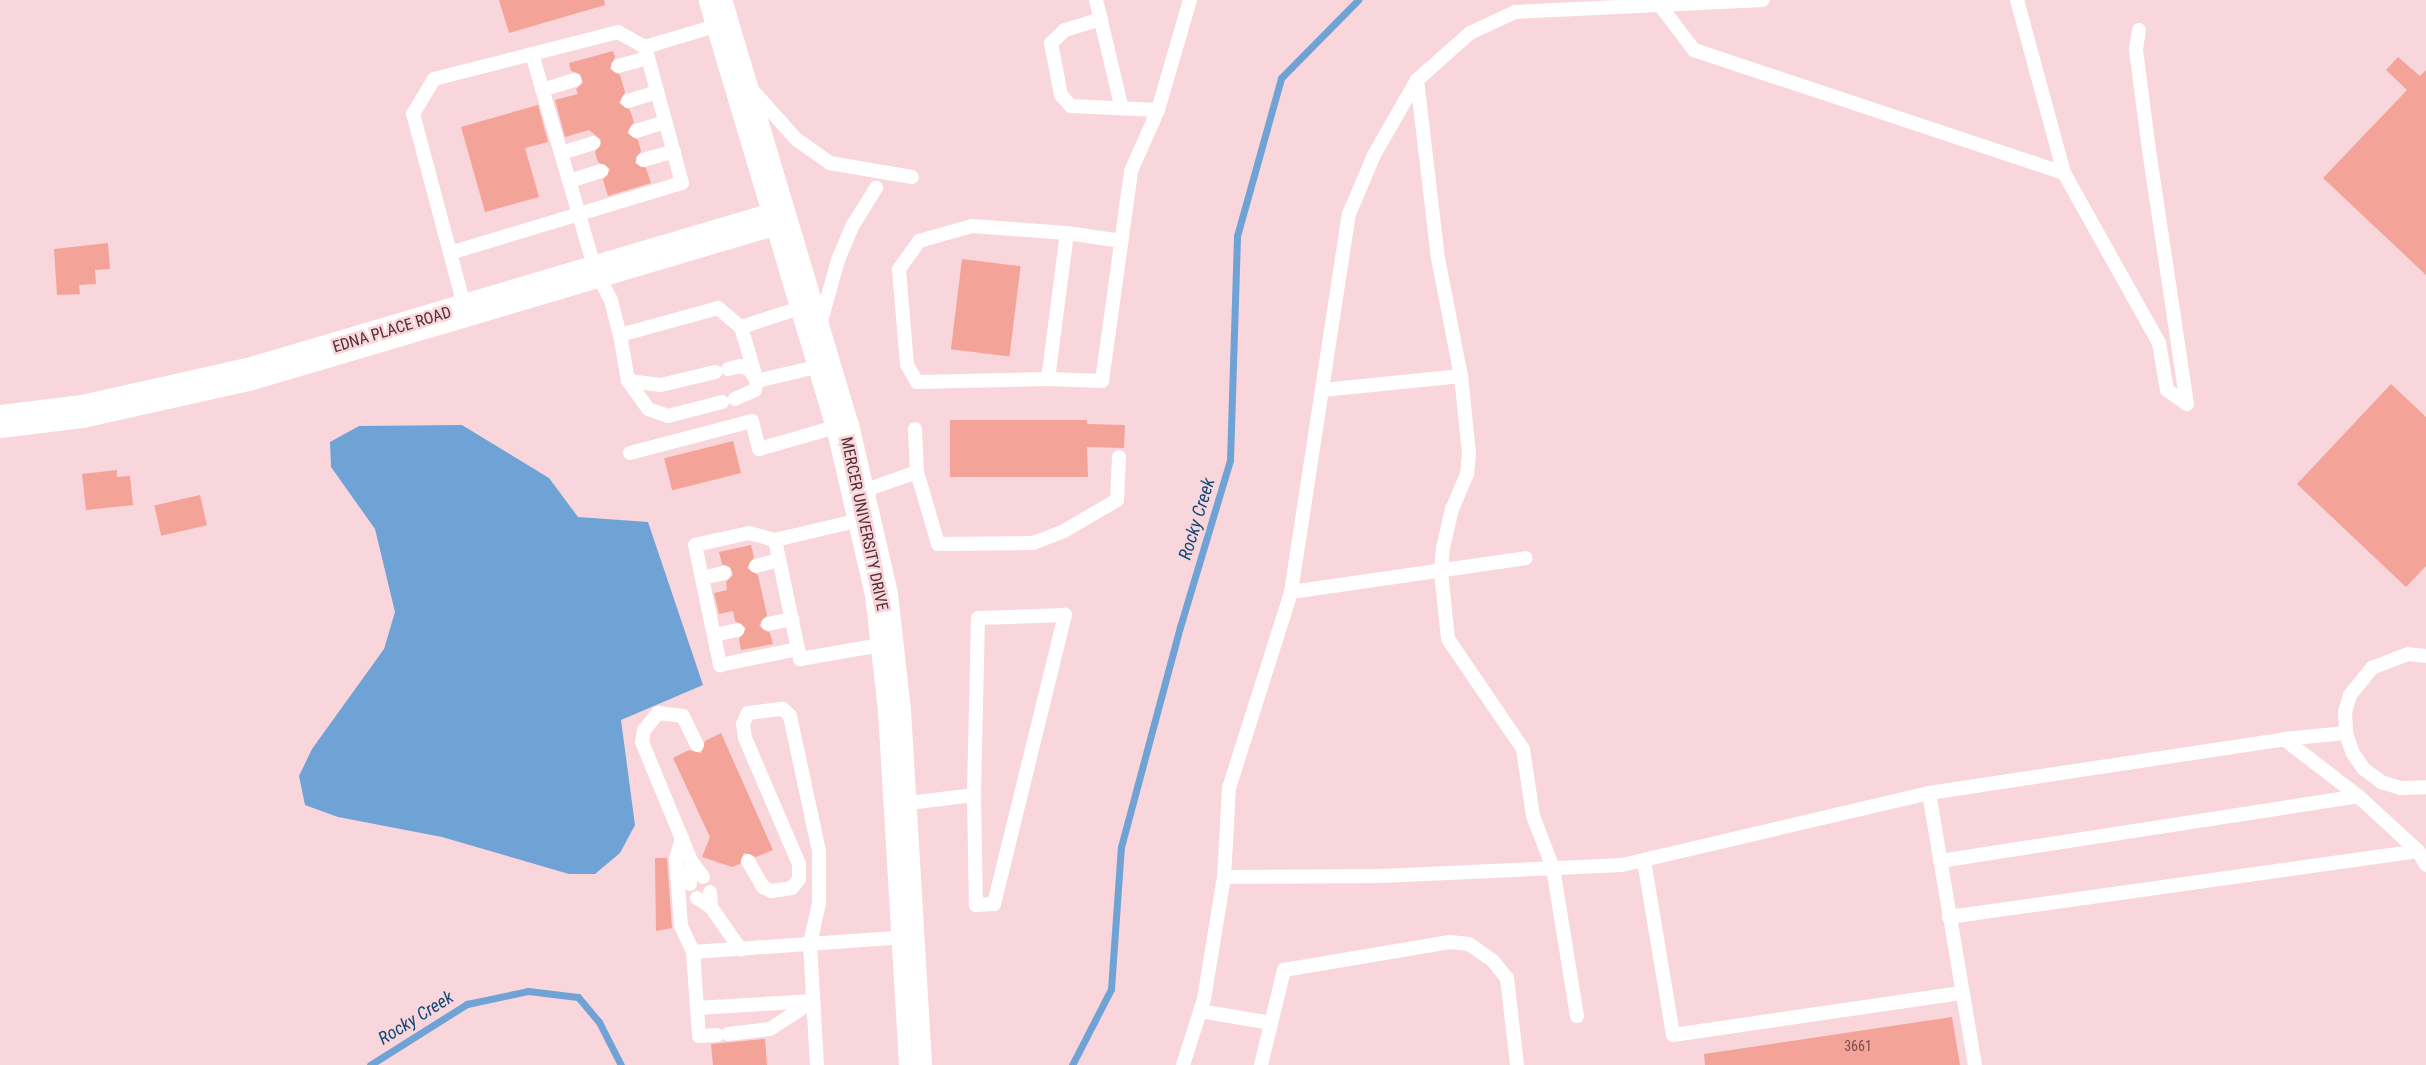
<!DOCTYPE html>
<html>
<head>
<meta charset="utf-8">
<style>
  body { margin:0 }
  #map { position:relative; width:2426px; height:1065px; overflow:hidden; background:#f9d6db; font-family:"Roboto Condensed",sans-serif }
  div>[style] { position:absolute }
  .water>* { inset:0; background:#6fa3d6 }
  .stream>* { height:7px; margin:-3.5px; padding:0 3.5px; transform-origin:3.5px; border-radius:3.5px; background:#6fa3d6 }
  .building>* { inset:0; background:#f3a397; transform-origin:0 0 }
  .lane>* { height:14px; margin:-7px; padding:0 7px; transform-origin:7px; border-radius:7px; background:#fff }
  .secondary>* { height:33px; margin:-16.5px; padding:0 16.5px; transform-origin:16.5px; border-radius:16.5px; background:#fff }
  span { translate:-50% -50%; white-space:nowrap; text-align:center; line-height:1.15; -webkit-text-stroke:5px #f9d6db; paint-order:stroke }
  .number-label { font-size:14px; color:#794c4e }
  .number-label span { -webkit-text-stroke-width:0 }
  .street-label { font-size:16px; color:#502f35 }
  .water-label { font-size:18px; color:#0f4979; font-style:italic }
</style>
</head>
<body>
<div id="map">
  <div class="water">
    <i style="clip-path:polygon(462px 425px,549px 478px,578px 517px,648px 522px,703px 685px,621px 720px,635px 825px,620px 853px,595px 874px,569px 874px,442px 837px,338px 817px,305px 805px,299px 776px,312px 749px,384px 649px,395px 612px,375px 529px,331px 467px,330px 442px,359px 426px)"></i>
  </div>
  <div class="stream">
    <i style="left:370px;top:1065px;width:115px;rotate:-32.2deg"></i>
    <i style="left:467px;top:1004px;width:62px;rotate:-12deg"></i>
    <i style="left:528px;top:991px;width:50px;rotate:6.8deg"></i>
    <i style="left:578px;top:997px;width:33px;rotate:50deg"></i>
    <i style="left:599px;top:1022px;width:48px;rotate:62.9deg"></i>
    <i style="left:1072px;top:1065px;width:85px;rotate:-62.8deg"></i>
    <i style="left:1111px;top:989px;width:142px;rotate:-86deg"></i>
    <i style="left:1121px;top:847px;width:228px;rotate:-75deg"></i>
    <i style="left:1180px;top:627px;width:174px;rotate:-73.3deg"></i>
    <i style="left:1230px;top:460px;width:224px;rotate:-88.2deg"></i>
    <i style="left:1237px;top:236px;width:164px;rotate:-74.4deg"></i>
    <i style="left:1281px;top:78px;width:110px;rotate:-45.4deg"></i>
  </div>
  <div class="building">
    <i style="clip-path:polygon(499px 0,604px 0,605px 5px,509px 33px)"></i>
    <i style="clip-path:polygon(613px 51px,615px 57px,610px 69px,620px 75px,625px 92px,619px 103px,630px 110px,634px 122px,627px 133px,638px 140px,641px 151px,635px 163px,646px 168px,651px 183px,608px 196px,603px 180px,610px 169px,598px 162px,595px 152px,601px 140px,589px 130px,565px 137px,555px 100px,578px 94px,576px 89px,583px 83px,580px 74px,571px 71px,569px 63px)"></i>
    <i style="clip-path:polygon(2398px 57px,2420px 76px,2426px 70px,2426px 275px,2323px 178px,2407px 90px,2386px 70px)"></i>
    <i style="clip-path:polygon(538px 105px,548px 142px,525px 148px,539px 197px,485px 212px,461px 127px)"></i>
    <i style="clip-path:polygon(108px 243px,110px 269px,95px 270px,96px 284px,79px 285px,80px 294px,57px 295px,54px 249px)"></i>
    <i style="left:962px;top:259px;width:59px;height:91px;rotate:7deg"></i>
    <i style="clip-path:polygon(2391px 384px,2426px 417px,2426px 566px,2406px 587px,2297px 484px)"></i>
    <i style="clip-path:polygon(950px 420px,1087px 420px,1087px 424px,1125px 425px,1124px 448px,1087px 447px,1088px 477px,950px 477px)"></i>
    <i style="left:733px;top:441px;width:33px;height:71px;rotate:76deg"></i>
    <i style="clip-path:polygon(117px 470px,117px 477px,130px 476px,133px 505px,86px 510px,82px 474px)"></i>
    <i style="left:200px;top:495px;width:31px;height:47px;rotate:77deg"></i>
    <i style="clip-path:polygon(751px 545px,754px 557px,747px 568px,758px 575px,767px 615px,759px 626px,770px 633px,773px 644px,741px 650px,739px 639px,746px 628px,735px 621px,733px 611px,719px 614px,714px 593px,727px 590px,726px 582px,733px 575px,730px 567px,722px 564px,719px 552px)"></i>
    <i style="clip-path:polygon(721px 733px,773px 850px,756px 857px,744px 853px,740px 864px,732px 867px,702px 857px,710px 837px,673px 758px,689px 750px,701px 753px,705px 741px)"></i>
    <i style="clip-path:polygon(655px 858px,667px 858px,672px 928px,656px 931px)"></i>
    <i style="clip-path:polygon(1952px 1017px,1960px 1065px,1705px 1065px,1704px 1054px)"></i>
    <i style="clip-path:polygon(765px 1039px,767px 1065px,713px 1065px,711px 1044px)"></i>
  </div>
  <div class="lane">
    <i style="left:1096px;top:0;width:108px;rotate:76.6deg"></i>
    <i style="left:2017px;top:0;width:179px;rotate:74.8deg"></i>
    <i style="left:2064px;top:173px;width:195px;rotate:60.8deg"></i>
    <i style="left:2159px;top:343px;width:48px;rotate:80.3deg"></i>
    <i style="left:2167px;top:390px;width:24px;rotate:35deg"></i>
    <i style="left:1659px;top:4px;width:58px;rotate:52.7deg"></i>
    <i style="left:1694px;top:50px;width:390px;rotate:18.4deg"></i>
    <i style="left:1101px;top:19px;width:38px;rotate:163deg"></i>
    <i style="left:1065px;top:30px;width:19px;rotate:137deg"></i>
    <i style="left:1051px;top:43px;width:53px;rotate:79.1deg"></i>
    <i style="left:1061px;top:95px;width:15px;rotate:48deg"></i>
    <i style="left:1071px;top:106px;width:87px;rotate:2.6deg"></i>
    <i style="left:1158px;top:110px;width:115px;rotate:-73.8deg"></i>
    <i style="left:2139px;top:30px;width:20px;rotate:99deg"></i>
    <i style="left:2136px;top:50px;width:101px;rotate:82.6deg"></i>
    <i style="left:2149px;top:150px;width:257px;rotate:81.5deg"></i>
    <i style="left:532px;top:54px;width:225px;rotate:73.7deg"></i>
    <i style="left:595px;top:270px;width:34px;rotate:62deg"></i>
    <i style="left:611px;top:300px;width:36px;rotate:76deg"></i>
    <i style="left:620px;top:335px;width:102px;rotate:-15.4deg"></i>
    <i style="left:718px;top:308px;width:30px;rotate:40deg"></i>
    <i style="left:741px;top:327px;width:56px;rotate:73.5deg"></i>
    <i style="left:757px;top:381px;width:9px;rotate:103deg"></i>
    <i style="left:755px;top:390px;width:22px;rotate:156deg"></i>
    <i style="left:618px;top:66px;width:31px;rotate:-15deg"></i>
    <i style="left:1417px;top:80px;width:179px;rotate:83.3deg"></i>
    <i style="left:1438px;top:258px;width:120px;rotate:79deg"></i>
    <i style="left:1461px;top:376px;width:77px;rotate:84.1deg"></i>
    <i style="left:1469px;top:453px;width:21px;rotate:95deg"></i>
    <i style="left:1467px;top:474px;width:38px;rotate:113deg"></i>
    <i style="left:1452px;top:509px;width:39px;rotate:103deg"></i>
    <i style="left:1443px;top:547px;width:25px;rotate:95deg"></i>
    <i style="left:1441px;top:572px;width:67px;rotate:84deg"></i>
    <i style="left:1448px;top:639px;width:133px;rotate:55.7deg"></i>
    <i style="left:1523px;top:749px;width:68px;rotate:81.5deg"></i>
    <i style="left:1533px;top:816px;width:56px;rotate:69deg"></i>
    <i style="left:1553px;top:868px;width:150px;rotate:80.8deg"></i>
    <i style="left:542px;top:90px;width:34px;rotate:-17deg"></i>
    <i style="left:753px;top:91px;width:64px;rotate:48.1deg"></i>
    <i style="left:796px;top:139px;width:42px;rotate:35.2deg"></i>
    <i style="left:830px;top:163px;width:83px;rotate:9.7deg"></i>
    <i style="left:628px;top:101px;width:30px;rotate:-17deg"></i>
    <i style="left:636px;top:131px;width:31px;rotate:-17deg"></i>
    <i style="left:561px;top:153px;width:34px;rotate:-17deg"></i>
    <i style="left:643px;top:160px;width:32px;rotate:-16deg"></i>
    <i style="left:569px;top:181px;width:34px;rotate:-17deg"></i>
    <i style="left:1067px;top:233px;width:55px;rotate:8.4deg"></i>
    <i style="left:450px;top:253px;width:242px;rotate:-16.8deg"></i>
    <i style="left:682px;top:183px;width:141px;rotate:-105.2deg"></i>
    <i style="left:465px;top:309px;width:202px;rotate:-104.9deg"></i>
    <i style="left:413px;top:114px;width:41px;rotate:-59deg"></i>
    <i style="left:434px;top:79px;width:190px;rotate:-14.3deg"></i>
    <i style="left:618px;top:32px;width:31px;rotate:29deg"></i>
    <i style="left:645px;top:47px;width:80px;rotate:-16.6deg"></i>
    <i style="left:821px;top:321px;width:63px;rotate:-74.4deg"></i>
    <i style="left:838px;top:260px;width:38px;rotate:-67deg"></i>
    <i style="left:853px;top:225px;width:44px;rotate:-58.1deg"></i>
    <i style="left:741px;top:327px;width:68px;rotate:-17.9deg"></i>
    <i style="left:620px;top:335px;width:47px;rotate:80.1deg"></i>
    <i style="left:628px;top:381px;width:34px;rotate:54deg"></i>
    <i style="left:648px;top:409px;width:21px;rotate:19deg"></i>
    <i style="left:668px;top:416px;width:56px;rotate:-14.5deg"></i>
    <i style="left:728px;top:369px;width:12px;rotate:-14deg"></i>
    <i style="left:740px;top:366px;width:9px;rotate:18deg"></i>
    <i style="left:749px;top:369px;width:14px;rotate:56deg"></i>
    <i style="left:757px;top:381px;width:69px;rotate:-13.4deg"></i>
    <i style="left:1048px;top:379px;width:131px;rotate:178.7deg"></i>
    <i style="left:917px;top:382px;width:20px;rotate:-120deg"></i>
    <i style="left:907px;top:365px;width:96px;rotate:-94.8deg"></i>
    <i style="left:899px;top:269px;width:34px;rotate:-54deg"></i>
    <i style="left:919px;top:241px;width:55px;rotate:-15.8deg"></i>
    <i style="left:972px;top:226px;width:95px;rotate:4.2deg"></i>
    <i style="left:1067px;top:233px;width:147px;rotate:97.4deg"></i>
    <i style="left:1048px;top:379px;width:54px;rotate:2.1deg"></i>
    <i style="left:1102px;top:381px;width:212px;rotate:-82.1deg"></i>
    <i style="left:1131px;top:171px;width:67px;rotate:-66.1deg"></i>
    <i style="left:628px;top:381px;width:33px;rotate:7deg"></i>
    <i style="left:661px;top:385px;width:56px;rotate:-13.5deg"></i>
    <i style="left:1323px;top:390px;width:139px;rotate:-5.8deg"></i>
    <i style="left:630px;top:453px;width:126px;rotate:-14.7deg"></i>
    <i style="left:752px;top:421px;width:29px;rotate:76deg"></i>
    <i style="left:759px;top:449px;width:86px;rotate:-16.1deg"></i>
    <i style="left:917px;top:472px;width:75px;rotate:73.7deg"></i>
    <i style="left:938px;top:544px;width:95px;rotate:-0.6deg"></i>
    <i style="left:1033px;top:543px;width:33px;rotate:-21deg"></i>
    <i style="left:1064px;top:531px;width:61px;rotate:-30.3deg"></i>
    <i style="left:1117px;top:500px;width:43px;rotate:-87.3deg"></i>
    <i style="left:860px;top:492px;width:60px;rotate:-19.3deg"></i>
    <i style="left:917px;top:472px;width:43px;rotate:-92.7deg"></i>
    <i style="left:864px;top:519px;width:91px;rotate:166.7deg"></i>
    <i style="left:775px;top:540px;width:122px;rotate:78.1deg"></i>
    <i style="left:800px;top:659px;width:88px;rotate:-9.8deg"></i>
    <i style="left:775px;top:540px;width:27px;rotate:-165deg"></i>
    <i style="left:749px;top:533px;width:55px;rotate:167.5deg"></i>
    <i style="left:695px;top:545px;width:123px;rotate:78.2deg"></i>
    <i style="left:720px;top:665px;width:80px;rotate:-11.6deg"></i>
    <i style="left:756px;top:566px;width:24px;rotate:-15deg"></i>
    <i style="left:702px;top:578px;width:23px;rotate:-13deg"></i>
    <i style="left:1291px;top:592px;width:237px;rotate:-8.2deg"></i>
    <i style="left:768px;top:624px;width:25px;rotate:-12deg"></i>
    <i style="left:714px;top:635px;width:24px;rotate:-12deg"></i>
    <i style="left:2426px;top:656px;width:18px;rotate:-174deg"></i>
    <i style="left:2408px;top:654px;width:39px;rotate:159deg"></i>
    <i style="left:2372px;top:668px;width:35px;rotate:129deg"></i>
    <i style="left:2350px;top:695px;width:18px;rotate:106deg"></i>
    <i style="left:2345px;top:712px;width:21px;rotate:87deg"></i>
    <i style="left:2346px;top:733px;width:20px;rotate:72deg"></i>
    <i style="left:2352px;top:752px;width:21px;rotate:55deg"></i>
    <i style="left:2364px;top:769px;width:21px;rotate:37deg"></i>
    <i style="left:2381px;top:782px;width:21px;rotate:17deg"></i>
    <i style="left:2401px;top:788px;width:25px;rotate:-2deg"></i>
    <i style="left:2284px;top:739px;width:62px;rotate:-5.5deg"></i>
    <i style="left:697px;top:745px;width:32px;rotate:-116deg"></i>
    <i style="left:683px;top:716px;width:25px;rotate:-173deg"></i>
    <i style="left:658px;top:713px;width:22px;rotate:129deg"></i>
    <i style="left:644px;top:730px;width:12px;rotate:99deg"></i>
    <i style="left:642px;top:742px;width:129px;rotate:67.6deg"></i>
    <i style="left:691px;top:861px;width:20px;rotate:53deg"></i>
    <i style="left:1929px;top:793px;width:276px;rotate:80.4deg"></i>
    <i style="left:900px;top:804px;width:75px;rotate:-6.9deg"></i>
    <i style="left:974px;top:795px;width:110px;rotate:89deg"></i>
    <i style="left:976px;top:905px;width:18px;rotate:-3deg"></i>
    <i style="left:994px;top:904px;width:298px;rotate:-76.2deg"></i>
    <i style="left:1065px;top:615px;width:87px;rotate:178deg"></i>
    <i style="left:978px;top:618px;width:177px;rotate:91.3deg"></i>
    <i style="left:682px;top:838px;width:22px;rotate:106deg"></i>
    <i style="left:676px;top:859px;width:67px;rotate:85.7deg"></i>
    <i style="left:681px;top:926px;width:29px;rotate:65deg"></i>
    <i style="left:748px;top:861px;width:30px;rotate:60deg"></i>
    <i style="left:763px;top:887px;width:9px;rotate:27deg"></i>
    <i style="left:771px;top:891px;width:21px;rotate:-8deg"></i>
    <i style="left:792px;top:888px;width:11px;rotate:-52deg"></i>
    <i style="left:799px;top:879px;width:15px;rotate:-90deg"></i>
    <i style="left:799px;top:864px;width:137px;rotate:-113.2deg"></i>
    <i style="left:745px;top:738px;width:14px;rotate:-98deg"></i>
    <i style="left:743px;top:724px;width:12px;rotate:-66deg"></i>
    <i style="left:748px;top:713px;width:35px;rotate:-7deg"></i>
    <i style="left:783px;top:709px;width:10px;rotate:45deg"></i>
    <i style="left:790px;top:716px;width:138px;rotate:77.9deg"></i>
    <i style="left:819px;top:851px;width:52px;rotate:90deg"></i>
    <i style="left:819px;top:903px;width:42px;rotate:102.4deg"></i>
    <i style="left:810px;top:944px;width:121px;rotate:86.7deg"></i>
    <i style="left:1644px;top:861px;width:176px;rotate:80.5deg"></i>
    <i style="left:1673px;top:1035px;width:291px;rotate:-8.3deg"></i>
    <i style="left:1940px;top:861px;width:423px;rotate:-8.8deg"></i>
    <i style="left:1224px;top:877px;width:157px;rotate:-0.4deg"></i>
    <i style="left:1381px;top:876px;width:241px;rotate:-2.6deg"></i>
    <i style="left:1622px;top:865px;width:315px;rotate:-13.2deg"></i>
    <i style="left:1929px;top:793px;width:359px;rotate:-8.6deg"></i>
    <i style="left:2284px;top:739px;width:93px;rotate:37.6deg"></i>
    <i style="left:2358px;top:796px;width:81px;rotate:42.5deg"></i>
    <i style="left:690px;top:884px;width:23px;rotate:-88deg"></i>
    <i style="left:710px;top:892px;width:15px;rotate:86deg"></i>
    <i style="left:697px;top:898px;width:17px;rotate:33deg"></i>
    <i style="left:711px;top:907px;width:52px;rotate:55.1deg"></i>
    <i style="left:1949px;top:917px;width:474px;rotate:-8deg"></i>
    <i style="left:2418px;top:851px;width:16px;rotate:60deg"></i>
    <i style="left:697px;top:1008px;width:116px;rotate:-3.5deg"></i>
    <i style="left:1200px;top:1011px;width:72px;rotate:9.6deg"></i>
    <i style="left:728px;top:1034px;width:42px;rotate:-6.8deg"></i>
    <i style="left:770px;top:1029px;width:51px;rotate:-33.1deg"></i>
    <i style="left:717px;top:1035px;width:18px;rotate:177deg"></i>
    <i style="left:699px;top:1036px;width:84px;rotate:-94.1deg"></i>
    <i style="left:693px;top:952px;width:217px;rotate:-4deg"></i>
    <i style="left:1183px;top:1065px;width:69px;rotate:-72.3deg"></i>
    <i style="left:1204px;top:999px;width:124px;rotate:-80.7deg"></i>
    <i style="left:1224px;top:877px;width:89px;rotate:-86.8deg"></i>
    <i style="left:1229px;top:788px;width:206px;rotate:-72.4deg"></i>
    <i style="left:1291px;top:592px;width:382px;rotate:-81.3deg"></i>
    <i style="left:1349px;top:214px;width:64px;rotate:-67deg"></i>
    <i style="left:1374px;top:155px;width:86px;rotate:-60.2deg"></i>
    <i style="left:1417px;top:80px;width:71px;rotate:-41.6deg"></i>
    <i style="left:1470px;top:33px;width:50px;rotate:-25deg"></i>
    <i style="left:1515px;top:12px;width:248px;rotate:-2.8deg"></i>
    <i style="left:1261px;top:1065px;width:98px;rotate:-76.4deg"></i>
    <i style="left:1284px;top:970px;width:168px;rotate:-9.6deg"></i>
    <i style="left:1450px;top:942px;width:19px;rotate:6deg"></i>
    <i style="left:1469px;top:944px;width:29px;rotate:35deg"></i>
    <i style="left:1493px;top:961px;width:22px;rotate:51deg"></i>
    <i style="left:1507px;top:978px;width:88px;rotate:83.4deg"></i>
  </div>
  <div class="secondary">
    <i style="left:715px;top:0;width:444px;rotate:73.4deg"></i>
    <i style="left:842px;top:425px;width:173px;rotate:77deg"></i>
    <i style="left:881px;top:594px;width:117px;rotate:83.6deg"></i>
    <i style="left:894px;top:710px;width:356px;rotate:86.6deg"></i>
    <i style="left:0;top:421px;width:83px;rotate:-7deg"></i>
    <i style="left:82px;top:411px;width:170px;rotate:-12.6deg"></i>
    <i style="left:248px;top:374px;width:554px;rotate:-16.47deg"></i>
  </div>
  <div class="number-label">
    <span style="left:1858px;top:1046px">3661</span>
  </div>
  <div class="street-label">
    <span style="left:392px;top:330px;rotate:-17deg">EDNA PLACE ROAD</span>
    <span style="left:864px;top:524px;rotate:78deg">MERCER UNIVERSITY DRIVE</span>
  </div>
  <div class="water-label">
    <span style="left:1197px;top:519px;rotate:-73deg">Rocky Creek</span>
    <span style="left:416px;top:1018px;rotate:-32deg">Rocky Creek</span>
  </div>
</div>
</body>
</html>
